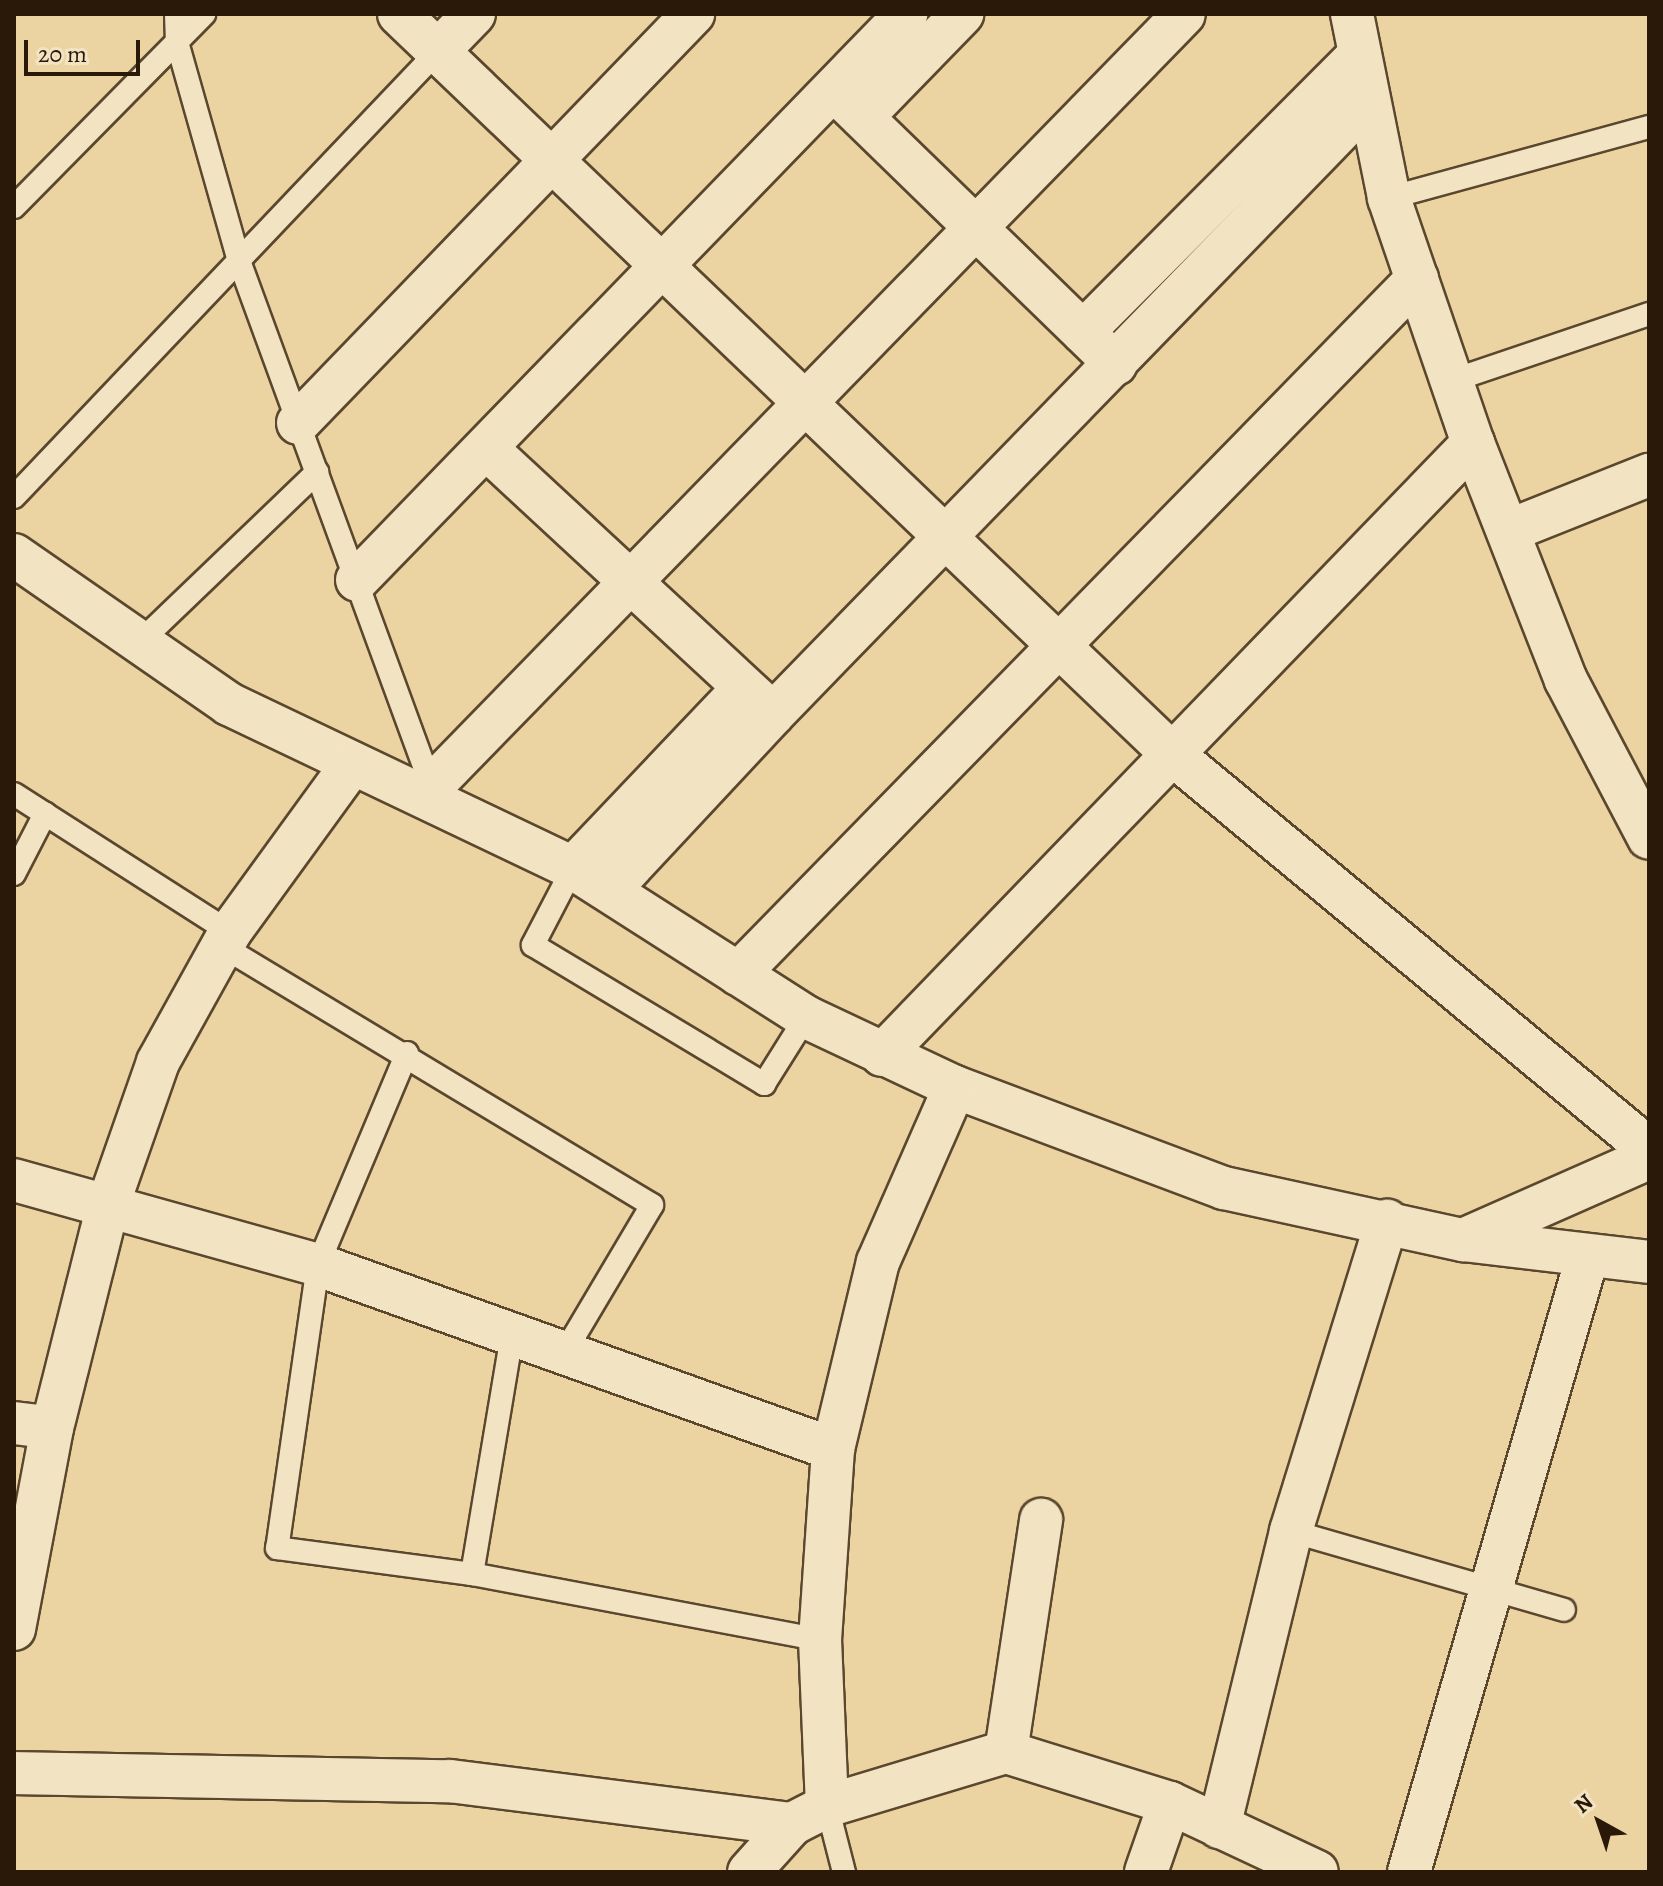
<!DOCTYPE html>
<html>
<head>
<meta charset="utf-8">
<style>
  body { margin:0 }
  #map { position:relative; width:1663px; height:1886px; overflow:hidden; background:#ebd4a2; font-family:Alegreya,serif }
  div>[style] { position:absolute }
  .roads { filter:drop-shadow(2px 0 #5a472e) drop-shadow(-2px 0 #5a472e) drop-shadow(0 2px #5a472e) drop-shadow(0 -2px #5a472e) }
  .service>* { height:22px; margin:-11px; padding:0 11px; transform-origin:11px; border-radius:11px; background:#f2e3c3 }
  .minor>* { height:42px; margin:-21px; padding:0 21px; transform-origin:21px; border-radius:21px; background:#f2e3c3 }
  span { translate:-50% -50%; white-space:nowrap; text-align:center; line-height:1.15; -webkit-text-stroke:6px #f2e3c3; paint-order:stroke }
  .frame { position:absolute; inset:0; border:16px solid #2a1808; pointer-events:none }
  .north { position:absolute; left:1559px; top:1782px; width:80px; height:80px; -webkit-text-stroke:6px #f2e3c3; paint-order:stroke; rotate:320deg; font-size:22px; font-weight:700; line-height:32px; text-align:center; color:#2a1808 }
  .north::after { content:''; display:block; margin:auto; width:28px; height:36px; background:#2a1808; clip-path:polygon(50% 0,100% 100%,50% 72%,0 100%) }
  .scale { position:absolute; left:24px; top:40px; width:116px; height:36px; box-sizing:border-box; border:4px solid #2a1808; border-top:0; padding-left:10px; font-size:24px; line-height:28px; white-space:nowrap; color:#2a1808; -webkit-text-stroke:6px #f2e3c3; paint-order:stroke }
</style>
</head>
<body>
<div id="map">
  <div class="roads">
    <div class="service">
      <i style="left:176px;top:14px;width:28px;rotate:88deg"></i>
      <i style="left:177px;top:42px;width:224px;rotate:74.2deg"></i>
      <i style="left:238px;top:258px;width:561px;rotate:69.89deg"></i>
      <i style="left:1389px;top:198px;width:270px;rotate:-15.3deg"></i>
      <i style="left:14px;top:207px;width:271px;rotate:-45.4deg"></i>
      <i style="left:1451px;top:381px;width:209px;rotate:-18.7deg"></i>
      <i style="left:14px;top:497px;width:614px;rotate:-46.45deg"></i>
      <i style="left:142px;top:640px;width:243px;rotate:-43.8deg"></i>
      <i style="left:14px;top:794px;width:256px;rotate:32.6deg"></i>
      <i style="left:573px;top:868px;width:87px;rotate:117.5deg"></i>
      <i style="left:533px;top:945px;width:270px;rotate:31deg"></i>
      <i style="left:764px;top:1084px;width:79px;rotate:-57.9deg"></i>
      <i style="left:14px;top:874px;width:68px;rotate:-62.7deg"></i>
      <i style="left:222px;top:946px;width:502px;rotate:31.06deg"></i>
      <i style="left:652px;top:1205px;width:172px;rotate:120.7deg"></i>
      <i style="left:407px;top:1053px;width:230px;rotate:112.8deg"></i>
      <i style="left:318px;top:1265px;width:286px;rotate:98.2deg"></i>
      <i style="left:277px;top:1548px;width:197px;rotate:7.6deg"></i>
      <i style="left:472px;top:1574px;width:354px;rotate:10.7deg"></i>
      <i style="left:1291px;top:1531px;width:284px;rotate:16.1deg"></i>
      <i style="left:472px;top:1574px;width:241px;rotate:-80.5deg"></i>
      <i style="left:827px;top:1806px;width:68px;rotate:75.6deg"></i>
    </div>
    <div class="minor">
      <i style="left:399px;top:14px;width:1070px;rotate:43.75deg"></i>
      <i style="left:1172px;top:754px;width:619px;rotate:39.63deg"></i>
      <i style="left:1352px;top:14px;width:188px;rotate:78.6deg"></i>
      <i style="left:1389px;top:198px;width:259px;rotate:71.1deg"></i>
      <i style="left:1473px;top:443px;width:255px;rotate:68.6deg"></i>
      <i style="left:1566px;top:680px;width:178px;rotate:62.3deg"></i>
      <i style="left:437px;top:52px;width:53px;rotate:-45.8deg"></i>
      <i style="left:834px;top:90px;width:393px;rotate:44.2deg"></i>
      <i style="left:862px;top:117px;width:144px;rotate:-45.8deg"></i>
      <i style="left:1083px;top:332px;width:392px;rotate:-45.1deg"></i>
      <i style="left:298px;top:423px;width:569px;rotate:-46deg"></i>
      <i style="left:487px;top:449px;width:390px;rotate:42.8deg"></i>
      <i style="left:773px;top:714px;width:855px;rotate:-45.81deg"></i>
      <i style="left:1508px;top:531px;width:152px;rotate:-21.7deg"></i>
      <i style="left:14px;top:555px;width:262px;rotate:34.7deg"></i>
      <i style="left:229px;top:704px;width:381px;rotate:25.5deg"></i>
      <i style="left:573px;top:868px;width:277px;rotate:32.6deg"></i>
      <i style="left:806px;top:1017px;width:165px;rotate:25.2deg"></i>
      <i style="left:955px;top:1087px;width:287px;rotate:20.6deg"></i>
      <i style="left:1224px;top:1188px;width:245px;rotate:12.3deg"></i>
      <i style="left:1463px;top:1240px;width:187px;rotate:6.7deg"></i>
      <i style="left:357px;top:580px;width:789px;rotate:-45.87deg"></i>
      <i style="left:423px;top:795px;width:1090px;rotate:-45.74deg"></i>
      <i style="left:573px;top:868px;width:247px;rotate:-46.5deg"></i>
      <i style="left:610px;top:889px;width:239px;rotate:-47deg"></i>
      <i style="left:738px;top:974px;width:972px;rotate:-45.67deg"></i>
      <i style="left:882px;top:1055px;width:851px;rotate:-46deg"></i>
      <i style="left:14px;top:1180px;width:316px;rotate:15.6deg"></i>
      <i style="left:318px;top:1265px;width:547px;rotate:19.66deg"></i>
      <i style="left:1463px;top:1240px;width:203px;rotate:-23.8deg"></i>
      <i style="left:14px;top:1423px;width:38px;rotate:7deg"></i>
      <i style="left:14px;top:1629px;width:205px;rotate:-79.3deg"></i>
      <i style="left:52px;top:1428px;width:230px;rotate:-75.9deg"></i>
      <i style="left:108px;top:1205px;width:151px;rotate:-70.7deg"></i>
      <i style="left:158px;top:1062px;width:149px;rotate:-61deg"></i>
      <i style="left:230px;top:932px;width:208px;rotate:-54deg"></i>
      <i style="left:1006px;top:1752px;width:235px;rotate:-81.4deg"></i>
      <i style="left:14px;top:1773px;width:436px;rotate:1.1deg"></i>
      <i style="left:450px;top:1781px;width:345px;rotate:7.2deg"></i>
      <i style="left:827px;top:1806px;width:166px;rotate:-92.4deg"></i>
      <i style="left:820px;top:1640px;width:191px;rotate:-86.1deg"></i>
      <i style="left:833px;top:1449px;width:192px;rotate:-76.5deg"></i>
      <i style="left:878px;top:1262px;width:191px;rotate:-66.3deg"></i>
      <i style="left:1219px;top:1827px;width:305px;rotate:-76.3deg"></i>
      <i style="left:1291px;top:1531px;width:325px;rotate:-72.8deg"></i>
      <i style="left:749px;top:1872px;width:64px;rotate:-48.1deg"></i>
      <i style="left:792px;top:1824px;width:39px;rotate:-27deg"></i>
      <i style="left:827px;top:1806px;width:187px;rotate:-16.8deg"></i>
      <i style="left:1006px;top:1752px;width:172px;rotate:17.3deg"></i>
      <i style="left:1170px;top:1803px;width:162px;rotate:25.1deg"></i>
      <i style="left:1146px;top:1872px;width:73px;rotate:-70.8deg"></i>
      <i style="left:1409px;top:1872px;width:639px;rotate:-73.83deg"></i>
    </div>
  </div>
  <div class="frame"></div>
  <div class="north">N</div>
  <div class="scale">20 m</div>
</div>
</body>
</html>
